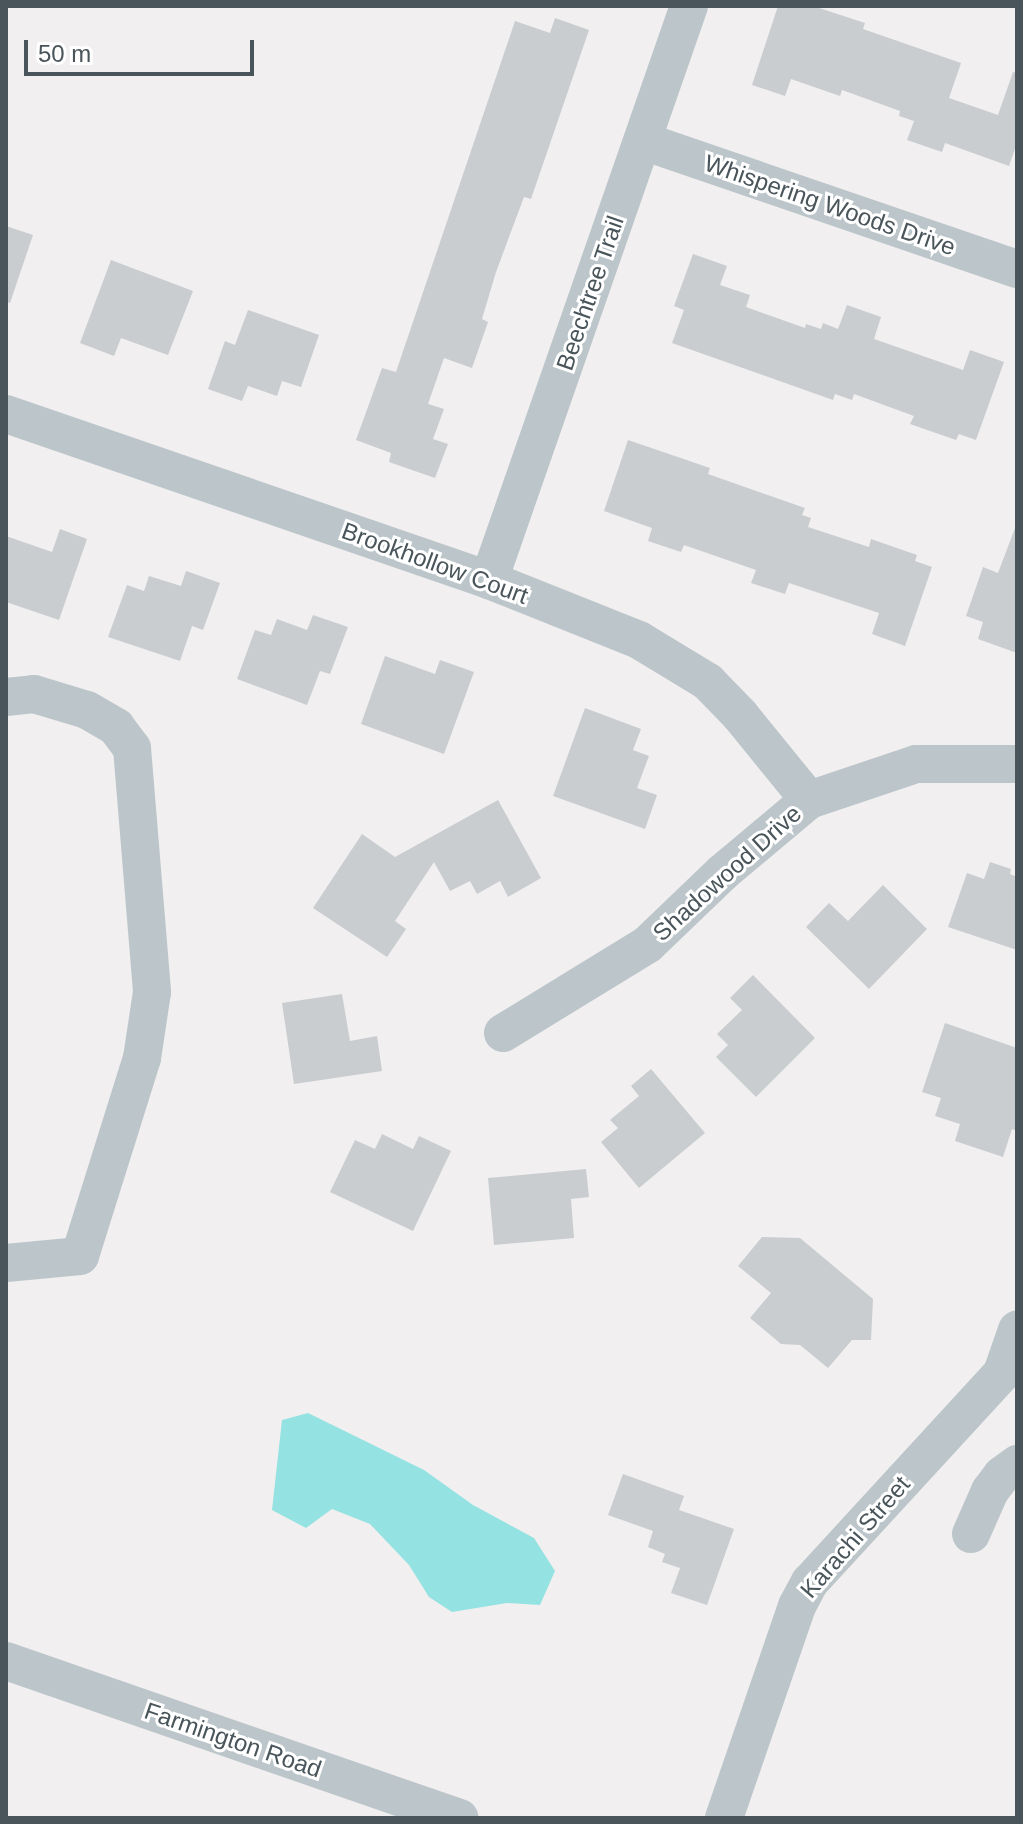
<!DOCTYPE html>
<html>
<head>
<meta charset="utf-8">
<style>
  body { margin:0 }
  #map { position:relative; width:1023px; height:1824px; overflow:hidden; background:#f1efef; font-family:Arial,sans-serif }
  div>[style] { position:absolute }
  .water>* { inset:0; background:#94e2e2 }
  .building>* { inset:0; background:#c9cdd0 }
  .minor>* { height:38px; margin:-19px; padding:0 19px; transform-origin:19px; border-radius:19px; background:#bcc6ca }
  span { translate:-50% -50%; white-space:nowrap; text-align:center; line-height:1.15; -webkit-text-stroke:6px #fff; paint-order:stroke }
  .street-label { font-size:24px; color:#49555a }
  .frame { position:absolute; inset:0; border:8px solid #49555a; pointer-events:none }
  .scale { position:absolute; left:24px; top:40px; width:230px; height:36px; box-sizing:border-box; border:4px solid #49555a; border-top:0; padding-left:10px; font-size:24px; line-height:28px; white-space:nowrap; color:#49555a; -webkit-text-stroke:6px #fff; paint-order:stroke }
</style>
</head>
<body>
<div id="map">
  <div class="water">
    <i style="clip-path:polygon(308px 1413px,424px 1470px,473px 1505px,534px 1538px,555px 1571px,540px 1605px,507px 1603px,452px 1612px,429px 1597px,409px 1565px,370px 1524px,332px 1509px,306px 1528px,272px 1510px,282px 1420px)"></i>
  </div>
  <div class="building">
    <i style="clip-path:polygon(778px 6px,813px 6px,865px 23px,863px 29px,961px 63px,949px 98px,998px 115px,1013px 72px,1017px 73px,1017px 143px,1009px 166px,945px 143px,942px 152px,907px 140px,914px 121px,899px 116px,900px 111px,842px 90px,840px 96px,791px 79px,785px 96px,752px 85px)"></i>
    <i style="clip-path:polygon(555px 18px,589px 30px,531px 199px,524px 197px,496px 272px,482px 319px,488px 322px,472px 368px,444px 358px,428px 404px,444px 409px,433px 439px,448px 444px,435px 478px,389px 462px,391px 453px,356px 440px,382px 368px,396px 372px,515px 21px,550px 33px)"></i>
    <i style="clip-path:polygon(6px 226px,33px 235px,10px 303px,6px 302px)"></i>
    <i style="clip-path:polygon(693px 254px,727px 266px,720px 285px,750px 295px,746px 307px,805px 328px,806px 324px,821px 329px,823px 323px,838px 329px,847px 305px,881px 317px,874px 339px,963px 370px,970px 350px,1004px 362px,976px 440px,959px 434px,956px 440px,910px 424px,914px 416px,854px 394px,852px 400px,835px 394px,833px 400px,672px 343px,684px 310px,674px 306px)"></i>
    <i style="clip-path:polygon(111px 260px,193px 291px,168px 355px,121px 338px,114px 356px,80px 343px)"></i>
    <i style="clip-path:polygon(248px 310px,319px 335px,301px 387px,282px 381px,277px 396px,248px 386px,242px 401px,208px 389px,225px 341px,235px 345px)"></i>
    <i style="clip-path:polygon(628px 440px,710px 468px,708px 474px,805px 508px,802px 515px,811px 518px,808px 527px,869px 547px,871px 539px,917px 555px,915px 561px,932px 567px,905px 646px,872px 634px,879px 613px,789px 583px,785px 594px,751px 583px,756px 570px,684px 545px,681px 552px,648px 541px,652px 528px,604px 511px)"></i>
    <i style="clip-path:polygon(1015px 528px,1017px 528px,1017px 653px,978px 639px,983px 622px,966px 616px,983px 567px,998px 573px)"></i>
    <i style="clip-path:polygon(60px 529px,87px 539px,59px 620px,6px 602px,6px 536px,52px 552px)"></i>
    <i style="clip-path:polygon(186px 571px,220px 583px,203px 630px,192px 626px,180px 661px,108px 637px,127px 585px,144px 591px,149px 576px,181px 586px)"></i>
    <i style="clip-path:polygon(313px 615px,348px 627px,330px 674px,320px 671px,307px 705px,237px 679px,255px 630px,271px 635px,277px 619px,307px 630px)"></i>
    <i style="clip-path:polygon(385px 656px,435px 674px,440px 660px,474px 672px,444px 754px,361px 724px)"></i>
    <i style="clip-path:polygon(585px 708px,641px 729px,633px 750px,649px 756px,637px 788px,657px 795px,645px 829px,553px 796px)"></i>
    <i style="clip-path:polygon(498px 800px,541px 878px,508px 897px,500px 881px,477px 894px,470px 881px,450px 891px,434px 862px,395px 921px,406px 929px,387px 957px,313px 908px,362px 834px,395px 857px)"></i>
    <i style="clip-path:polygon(990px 862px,1011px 869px,1010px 874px,1017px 877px,1017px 950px,948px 927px,967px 873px,984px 879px)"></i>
    <i style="clip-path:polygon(883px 885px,927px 929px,869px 989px,806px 927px,829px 903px,848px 921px)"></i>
    <i style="clip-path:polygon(753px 975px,815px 1038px,756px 1097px,716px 1057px,728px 1045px,717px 1034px,742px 1010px,730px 998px)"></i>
    <i style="clip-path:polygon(342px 994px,350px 1041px,377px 1036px,382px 1071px,294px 1084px,282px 1003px)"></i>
    <i style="clip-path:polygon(945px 1023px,1017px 1048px,1017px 1131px,1012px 1129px,1003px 1157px,955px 1141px,960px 1124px,935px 1116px,941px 1098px,922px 1092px)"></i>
    <i style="clip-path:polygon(651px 1069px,705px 1133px,639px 1188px,601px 1142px,618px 1128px,610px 1120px,639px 1096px,631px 1086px)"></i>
    <i style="clip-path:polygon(382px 1134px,413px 1149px,419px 1136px,451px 1151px,413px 1231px,330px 1192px,355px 1140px,375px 1149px)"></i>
    <i style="clip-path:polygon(586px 1169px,589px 1197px,571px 1199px,574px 1238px,494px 1245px,488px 1178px)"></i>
    <i style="clip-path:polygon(762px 1237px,800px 1238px,873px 1299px,871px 1340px,852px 1340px,828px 1368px,800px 1345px,781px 1344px,750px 1318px,771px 1293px,738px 1266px)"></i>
    <i style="clip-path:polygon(623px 1474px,684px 1496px,679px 1510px,734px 1529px,707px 1605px,671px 1593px,680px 1568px,662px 1562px,665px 1554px,648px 1547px,653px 1531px,608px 1515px)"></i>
  </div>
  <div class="minor">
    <i style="left:643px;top:141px;width:395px;rotate:18.9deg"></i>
    <i style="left:6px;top:414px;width:511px;rotate:18.97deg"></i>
    <i style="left:489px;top:580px;width:162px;rotate:21.8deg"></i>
    <i style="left:639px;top:640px;width:81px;rotate:31.3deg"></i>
    <i style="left:708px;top:682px;width:46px;rotate:45.9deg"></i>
    <i style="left:740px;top:715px;width:109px;rotate:50.9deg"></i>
    <i style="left:489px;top:580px;width:608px;rotate:-70.79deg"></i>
    <i style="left:6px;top:697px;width:28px;rotate:-6deg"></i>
    <i style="left:34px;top:694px;width:55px;rotate:16.8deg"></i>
    <i style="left:87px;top:710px;width:34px;rotate:30deg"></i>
    <i style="left:116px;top:727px;width:26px;rotate:53deg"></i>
    <i style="left:132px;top:748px;width:245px;rotate:85.3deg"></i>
    <i style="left:152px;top:992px;width:67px;rotate:98.6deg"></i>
    <i style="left:142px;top:1058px;width:207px;rotate:107.4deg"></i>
    <i style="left:80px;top:1256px;width:74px;rotate:174.6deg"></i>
    <i style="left:503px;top:1033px;width:170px;rotate:-31.5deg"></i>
    <i style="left:648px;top:944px;width:103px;rotate:-43.8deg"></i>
    <i style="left:722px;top:873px;width:114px;rotate:-40deg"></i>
    <i style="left:809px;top:800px;width:113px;rotate:-18.6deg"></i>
    <i style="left:916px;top:764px;width:101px"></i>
    <i style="left:971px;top:1534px;width:47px;rotate:-66.2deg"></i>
    <i style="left:990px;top:1491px;width:20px;rotate:-53deg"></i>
    <i style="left:1002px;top:1475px;width:19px;rotate:-36deg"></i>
    <i style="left:6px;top:1661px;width:480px;rotate:19.1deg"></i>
    <i style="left:724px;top:1818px;width:224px;rotate:-71deg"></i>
    <i style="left:797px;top:1606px;width:27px;rotate:-62deg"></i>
    <i style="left:810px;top:1582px;width:284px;rotate:-47.4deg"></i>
    <i style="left:1002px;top:1373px;width:46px;rotate:-70.8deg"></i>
  </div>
  <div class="street-label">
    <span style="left:830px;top:205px;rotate:19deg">Whispering Woods Drive</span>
    <span style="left:590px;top:293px;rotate:-71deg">Beechtree Trail</span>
    <span style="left:435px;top:563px;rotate:20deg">Brookhollow Court</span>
    <span style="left:727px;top:873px;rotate:-42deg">Shadowood Drive</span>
    <span style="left:855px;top:1537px;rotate:-49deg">Karachi Street</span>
    <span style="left:233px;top:1740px;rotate:19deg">Farmington Road</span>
  </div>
  <div class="frame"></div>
  <div class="scale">50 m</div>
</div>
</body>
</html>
